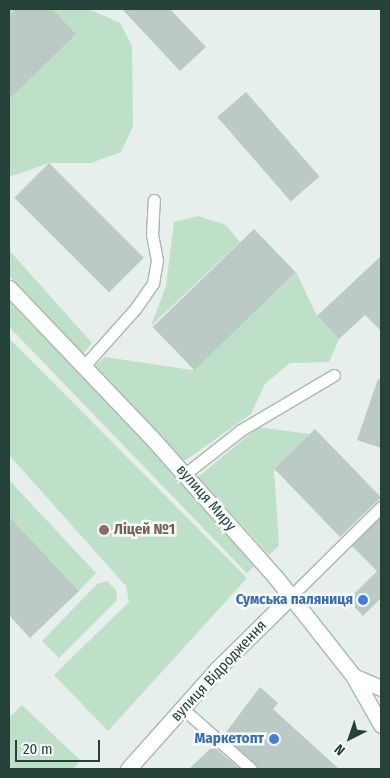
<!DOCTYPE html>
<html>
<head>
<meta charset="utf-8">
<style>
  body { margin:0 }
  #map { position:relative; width:390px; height:778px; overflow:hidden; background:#e6efeb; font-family:"Fira Sans Condensed",sans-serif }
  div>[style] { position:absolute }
  .green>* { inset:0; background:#bfe0c8; transform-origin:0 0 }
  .building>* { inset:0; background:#bbcac4; transform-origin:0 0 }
  .roads { filter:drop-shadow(1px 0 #a8b8b2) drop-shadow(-1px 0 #a8b8b2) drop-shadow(0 1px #a8b8b2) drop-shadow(0 -1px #a8b8b2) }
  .lane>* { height:11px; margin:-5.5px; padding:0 5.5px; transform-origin:5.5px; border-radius:5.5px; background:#fff }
  .street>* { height:15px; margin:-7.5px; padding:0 7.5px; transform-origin:7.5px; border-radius:7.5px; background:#fff }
  .secondary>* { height:15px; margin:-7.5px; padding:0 7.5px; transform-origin:7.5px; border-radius:7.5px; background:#fff }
  .dots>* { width:14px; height:14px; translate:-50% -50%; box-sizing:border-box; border:2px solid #f7fbf9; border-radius:50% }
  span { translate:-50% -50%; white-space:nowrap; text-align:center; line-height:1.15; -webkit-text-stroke:5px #f7fbf9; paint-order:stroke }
  .street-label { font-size:15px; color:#24423a }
  .education-label { font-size:15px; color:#785e54; font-weight:700 }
  .left { translate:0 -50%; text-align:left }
  .shop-label { font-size:15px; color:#366cbe; font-weight:700 }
  .right { translate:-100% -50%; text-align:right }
  .frame { position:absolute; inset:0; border:10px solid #24423a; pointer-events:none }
  .north { position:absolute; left:325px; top:713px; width:50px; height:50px; -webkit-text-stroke:4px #f7fbf9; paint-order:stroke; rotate:221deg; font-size:14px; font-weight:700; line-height:20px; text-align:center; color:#24423a }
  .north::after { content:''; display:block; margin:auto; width:18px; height:22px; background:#24423a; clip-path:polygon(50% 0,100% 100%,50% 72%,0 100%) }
  .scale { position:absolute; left:15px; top:740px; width:85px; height:22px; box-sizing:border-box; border:2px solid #24423a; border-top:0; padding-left:6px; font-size:15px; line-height:18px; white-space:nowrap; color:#24423a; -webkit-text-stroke:4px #f7fbf9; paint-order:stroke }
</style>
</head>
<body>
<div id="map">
  <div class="green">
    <i style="clip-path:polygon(9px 9px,89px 9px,120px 23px,132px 46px,133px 126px,121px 152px,91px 163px,49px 163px,9px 177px)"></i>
    <i style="clip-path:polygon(198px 216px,226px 225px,240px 242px,151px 326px,166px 286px,174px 222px)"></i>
    <i style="clip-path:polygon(9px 250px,92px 343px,83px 354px,9px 276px)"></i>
    <i style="clip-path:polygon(296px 272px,317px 316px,339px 339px,329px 362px,290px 363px,265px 384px,251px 414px,183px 462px,95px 366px,105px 357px,192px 370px)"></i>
    <i style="left:9px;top:301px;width:361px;height:18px;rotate:46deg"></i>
    <i style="clip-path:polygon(9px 338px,247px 578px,108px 731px,54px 675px,129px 602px,126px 586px,9px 455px)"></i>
    <i style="clip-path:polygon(258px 427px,310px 434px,274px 468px,279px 546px,269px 555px,198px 477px)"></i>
    <i style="clip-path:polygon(9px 480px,96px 573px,79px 591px,9px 516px)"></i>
    <i style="clip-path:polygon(107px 581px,116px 590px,117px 600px,59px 658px,42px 641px,97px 584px)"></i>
    <i style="clip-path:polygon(22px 705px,80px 760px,74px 769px,9px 769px,9px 718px)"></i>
  </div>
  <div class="building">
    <i style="clip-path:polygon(16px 9px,52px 9px,76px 34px,9px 99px,9px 16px)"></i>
    <i style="clip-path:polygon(122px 9px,170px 9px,206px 47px,180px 71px)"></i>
    <i style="left:246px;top:92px;width:112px;height:38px;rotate:49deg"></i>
    <i style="left:49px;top:163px;width:134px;height:49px;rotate:45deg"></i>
    <i style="left:254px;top:229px;width:60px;height:141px;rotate:46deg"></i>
    <i style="clip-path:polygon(381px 256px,381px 331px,365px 315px,339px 339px,317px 316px)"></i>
    <i style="clip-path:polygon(378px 379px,381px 380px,381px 448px,357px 440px)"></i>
    <i style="left:315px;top:429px;width:95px;height:57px;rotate:46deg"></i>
    <i style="clip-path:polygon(9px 516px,79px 591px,30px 638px,9px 615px)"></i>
    <i style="clip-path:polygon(381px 517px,381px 598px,363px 616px,348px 600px,377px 571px,352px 546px)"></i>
    <i style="clip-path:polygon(260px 687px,278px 703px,273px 709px,339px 769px,258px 769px,224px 735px)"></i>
    <i style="clip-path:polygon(213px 746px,240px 769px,189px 769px)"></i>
  </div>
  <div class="roads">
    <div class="lane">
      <i style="left:84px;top:366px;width:76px;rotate:-48.2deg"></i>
      <i style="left:135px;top:309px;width:32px;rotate:-55deg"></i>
      <i style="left:153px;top:283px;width:23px;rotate:-80deg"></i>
      <i style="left:157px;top:260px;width:25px;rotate:-101deg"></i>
      <i style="left:152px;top:235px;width:35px;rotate:-87deg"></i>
      <i style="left:185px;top:474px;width:71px;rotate:-38.2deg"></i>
      <i style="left:241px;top:430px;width:108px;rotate:-30.6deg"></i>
      <i style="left:291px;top:596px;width:127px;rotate:-44.7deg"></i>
      <i style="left:182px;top:708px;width:92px;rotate:41.5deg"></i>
    </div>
    <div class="street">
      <i style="left:128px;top:769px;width:137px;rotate:-48.3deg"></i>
      <i style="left:219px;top:667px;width:101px;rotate:-44.6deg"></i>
    </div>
    <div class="secondary">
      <i style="left:9px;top:288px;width:206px;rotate:46.4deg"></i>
      <i style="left:151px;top:437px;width:190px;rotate:48.4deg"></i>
      <i style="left:277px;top:579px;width:125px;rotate:51.8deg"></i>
      <i style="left:354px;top:677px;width:55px;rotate:60.6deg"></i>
      <i style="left:355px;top:677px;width:28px;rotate:23deg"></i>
    </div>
  </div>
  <div class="dots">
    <i style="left:104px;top:530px;background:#8d6e63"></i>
    <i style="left:363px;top:600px;background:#3f7fe0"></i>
    <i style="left:274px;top:739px;background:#3f7fe0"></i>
  </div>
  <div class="street-label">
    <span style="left:206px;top:498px;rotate:49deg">вулиця Миру</span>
    <span style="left:219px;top:671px;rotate:-47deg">вулиця Відродження</span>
  </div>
  <div class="education-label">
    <span class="left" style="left:114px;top:530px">Ліцей №1</span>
  </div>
  <div class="shop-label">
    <span class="right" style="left:353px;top:600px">Сумська паляниця</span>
    <span class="right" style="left:264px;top:739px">Маркетопт</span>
  </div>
  <div class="frame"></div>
  <div class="north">N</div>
  <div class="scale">20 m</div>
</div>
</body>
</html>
